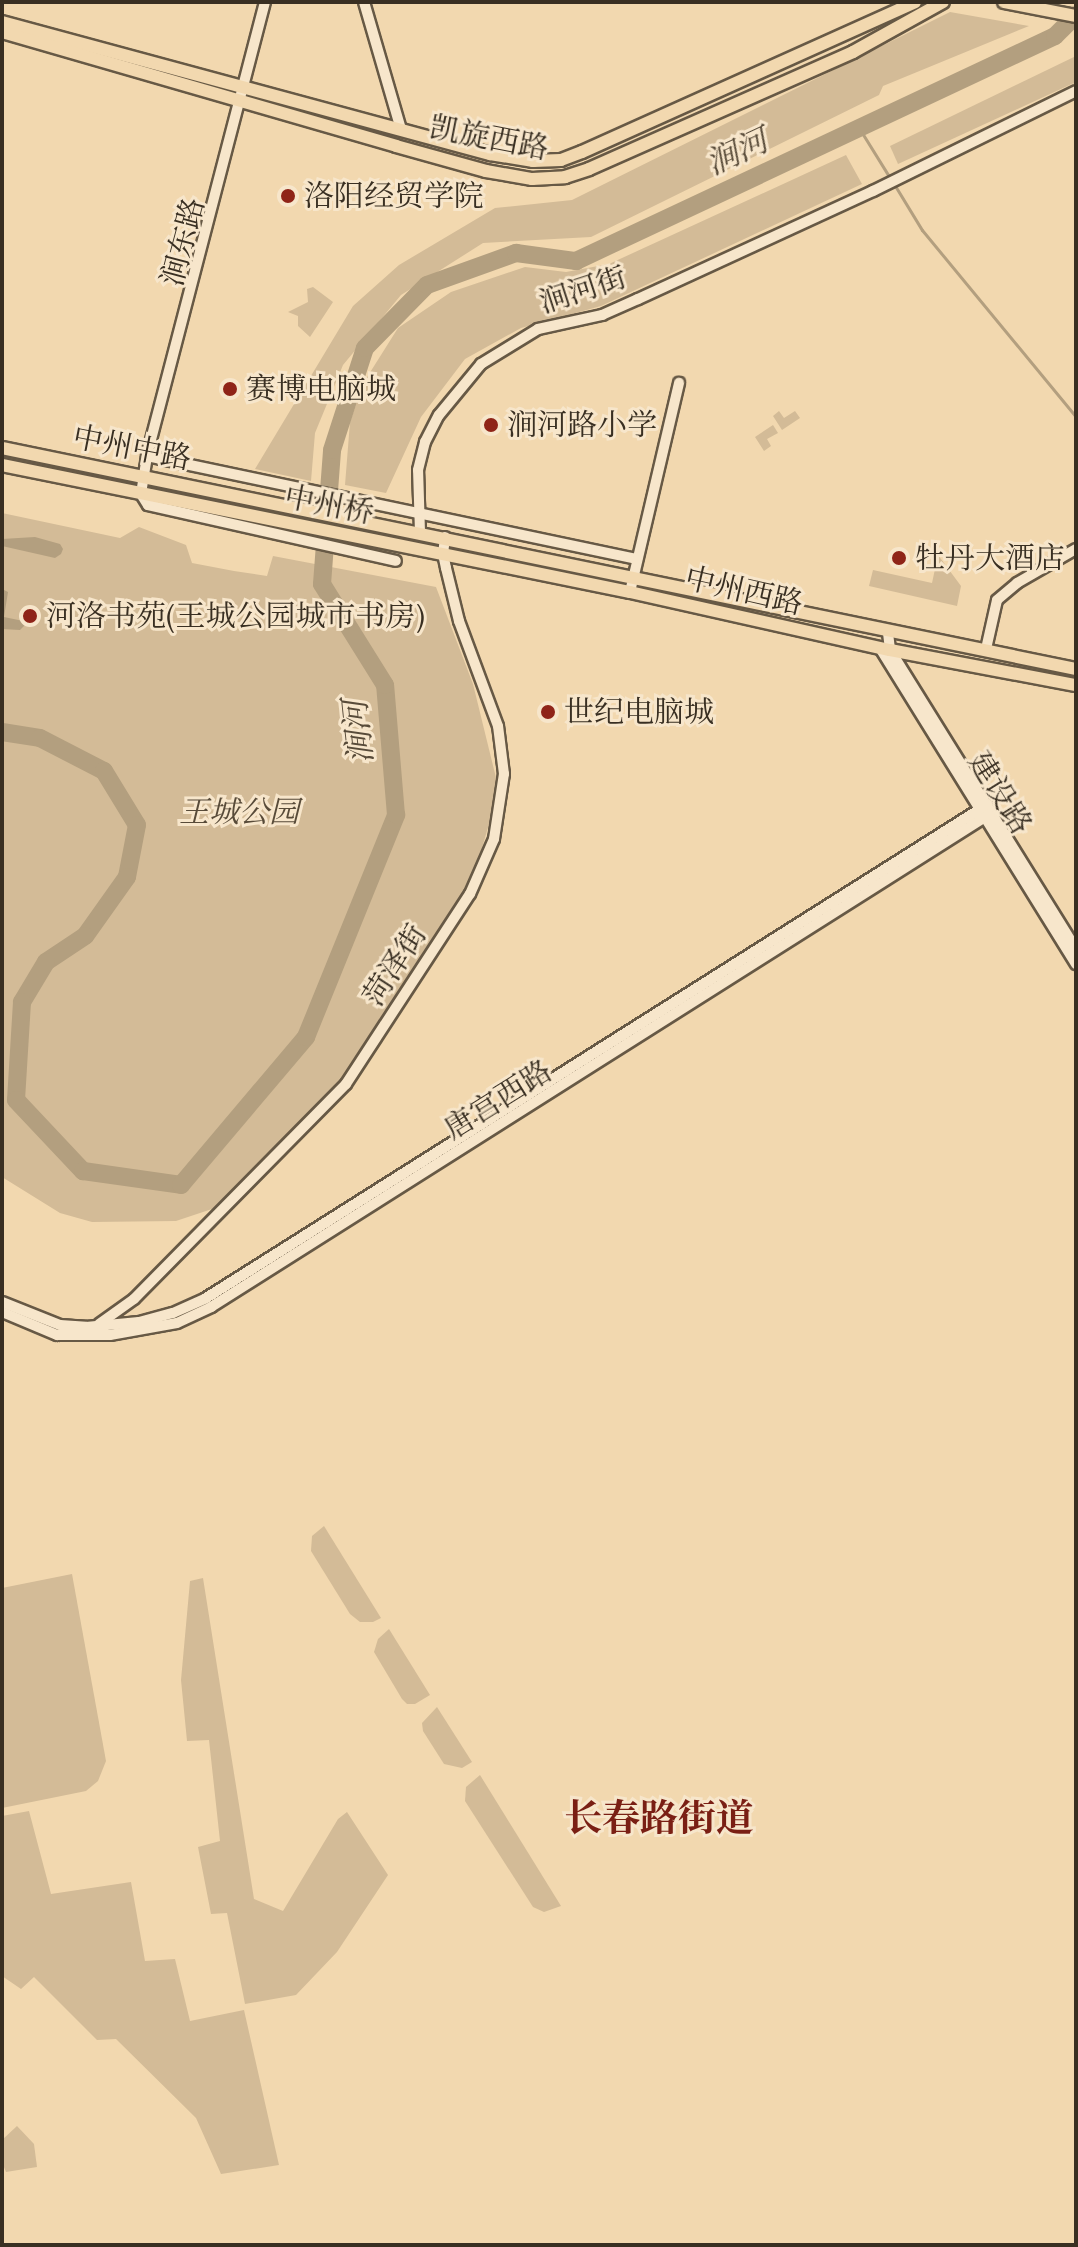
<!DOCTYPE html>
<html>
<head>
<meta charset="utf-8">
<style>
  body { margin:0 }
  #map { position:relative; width:1078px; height:2247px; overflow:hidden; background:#f2d8af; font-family:"EB Garamond","Noto Serif SC",serif }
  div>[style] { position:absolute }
  .green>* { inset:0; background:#d3bb97 }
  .water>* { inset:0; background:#b39f7f }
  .stream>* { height:3px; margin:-1.5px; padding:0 1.5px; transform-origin:1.5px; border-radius:1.5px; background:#b39f7f }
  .river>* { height:18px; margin:-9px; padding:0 9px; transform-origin:9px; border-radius:9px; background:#b39f7f }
  .roads { filter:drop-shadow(2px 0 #675945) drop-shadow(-2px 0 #675945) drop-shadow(0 2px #675945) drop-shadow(0 -2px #675945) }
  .minor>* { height:10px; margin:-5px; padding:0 5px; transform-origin:5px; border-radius:5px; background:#f7e6cb }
  .major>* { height:12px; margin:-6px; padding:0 6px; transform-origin:6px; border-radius:6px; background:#f2d8af }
  .dots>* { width:22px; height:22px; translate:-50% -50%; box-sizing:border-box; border:4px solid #f7e6cb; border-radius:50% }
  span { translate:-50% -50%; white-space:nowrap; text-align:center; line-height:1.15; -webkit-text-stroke:6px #f7e6cb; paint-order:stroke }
  .street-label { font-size:30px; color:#392f22 }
  .poi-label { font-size:30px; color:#392f22 }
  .left { translate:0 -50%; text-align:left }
  .park-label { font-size:30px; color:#584b39; font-style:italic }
  .water-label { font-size:32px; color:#584b39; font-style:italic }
  .district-label { font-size:38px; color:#7a1f14; font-weight:700 }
  .frame { position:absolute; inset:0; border:4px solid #392f22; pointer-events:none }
</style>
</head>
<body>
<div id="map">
  <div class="green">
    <i style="clip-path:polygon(950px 12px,1029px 26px,883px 86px,879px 95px,591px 237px,483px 243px,401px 295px,343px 365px,315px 433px,311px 481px,255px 469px,353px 306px,399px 265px,495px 208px,572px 200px)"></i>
    <i style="clip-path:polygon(1076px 56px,1076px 82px,898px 164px,890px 146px)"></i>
    <i style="clip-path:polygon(846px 155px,862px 184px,601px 306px,521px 328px,465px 359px,421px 417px,386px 493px,345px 485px,350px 422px,364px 382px,398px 328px,451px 292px,525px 267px,566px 272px,609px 264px)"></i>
    <i style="clip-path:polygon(313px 287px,333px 302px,310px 337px,298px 326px,298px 316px,288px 312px,308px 302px,307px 289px)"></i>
    <i style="clip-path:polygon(779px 411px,784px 418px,795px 411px,800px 418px,782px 430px,773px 416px)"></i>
    <i style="clip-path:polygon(773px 425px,778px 433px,767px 439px,771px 446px,764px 451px,755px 437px)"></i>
    <i style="clip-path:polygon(2px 513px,120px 538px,139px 527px,186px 545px,192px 563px,234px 571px,267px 576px,273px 556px,436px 587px,473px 684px,499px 790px,477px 865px,453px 921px,310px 1127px,236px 1201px,176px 1221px,92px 1222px,60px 1213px,2px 1177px)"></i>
    <i style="clip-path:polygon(938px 555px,961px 586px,957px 606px,869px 586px,873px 570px,932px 583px)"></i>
    <i style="clip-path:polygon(324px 1526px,381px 1618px,373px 1622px,360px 1622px,350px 1614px,311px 1551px,312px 1536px)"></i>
    <i style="clip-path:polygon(72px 1574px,106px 1761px,98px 1781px,86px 1791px,2px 1808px,2px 1588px)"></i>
    <i style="clip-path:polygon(203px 1578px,254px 1899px,283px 1911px,338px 1819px,347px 1812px,388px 1875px,337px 1952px,296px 1995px,245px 2004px,227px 1913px,211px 1914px,198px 1847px,220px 1841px,209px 1740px,187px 1741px,181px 1680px,190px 1581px)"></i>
    <i style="clip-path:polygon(389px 1629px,430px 1695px,415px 1704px,407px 1704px,402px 1699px,374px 1652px,378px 1639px)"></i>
    <i style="clip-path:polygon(437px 1707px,472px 1762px,462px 1768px,444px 1764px,423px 1731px,422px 1723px)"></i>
    <i style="clip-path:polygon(480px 1775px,561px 1906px,544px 1912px,533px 1907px,465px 1801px,466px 1787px)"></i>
    <i style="clip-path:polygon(29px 1811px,51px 1894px,131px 1882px,145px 1961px,175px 1959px,190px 2021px,244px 2010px,279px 2165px,221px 2174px,196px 2118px,116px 2039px,97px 2040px,34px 1977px,21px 1989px,2px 1976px,2px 1816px)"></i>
    <i style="clip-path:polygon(17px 2126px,34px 2144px,37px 2167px,6px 2172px,2px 2162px,2px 2140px)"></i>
  </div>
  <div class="water">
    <i style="clip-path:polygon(35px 537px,60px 544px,63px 549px,61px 554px,55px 558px,2px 546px,2px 539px)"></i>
    <i style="clip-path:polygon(2px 589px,8px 592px,4px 617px,28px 622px,20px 630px,2px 629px)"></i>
  </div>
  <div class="stream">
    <i style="left:859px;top:128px;width:59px;rotate:58.2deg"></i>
    <i style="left:894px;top:184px;width:54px;rotate:58.7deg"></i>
    <i style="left:922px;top:230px;width:242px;rotate:50.5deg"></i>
  </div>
  <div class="river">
    <i style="left:2px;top:732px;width:38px;rotate:9deg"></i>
    <i style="left:40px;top:738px;width:72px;rotate:27.3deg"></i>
    <i style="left:104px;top:771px;width:63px;rotate:58.6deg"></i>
    <i style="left:137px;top:825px;width:53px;rotate:100.9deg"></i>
    <i style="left:127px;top:877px;width:72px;rotate:125.4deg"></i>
    <i style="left:85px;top:936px;width:47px;rotate:146.3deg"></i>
    <i style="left:46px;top:962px;width:47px;rotate:121deg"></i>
    <i style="left:22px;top:1002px;width:98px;rotate:93.5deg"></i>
    <i style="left:16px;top:1100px;width:98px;rotate:46.7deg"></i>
    <i style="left:83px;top:1171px;width:99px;rotate:8.1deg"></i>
    <i style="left:181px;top:1185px;width:194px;rotate:-49.8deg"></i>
    <i style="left:306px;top:1037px;width:240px;rotate:-67.9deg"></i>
    <i style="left:396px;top:815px;width:130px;rotate:-94.8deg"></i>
    <i style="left:385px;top:685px;width:119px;rotate:-122deg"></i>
    <i style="left:322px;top:584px;width:134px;rotate:-85.7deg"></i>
    <i style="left:332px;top:450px;width:107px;rotate:-72.1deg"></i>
    <i style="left:365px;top:348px;width:88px;rotate:-45.5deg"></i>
    <i style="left:427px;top:285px;width:95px;rotate:-19.8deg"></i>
    <i style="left:516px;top:253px;width:61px;rotate:7.6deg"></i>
    <i style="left:576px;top:261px;width:529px;rotate:-25.16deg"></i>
    <i style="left:1055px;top:36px;width:30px;rotate:-45deg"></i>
  </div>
  <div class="roads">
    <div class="minor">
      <i style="left:265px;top:2px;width:469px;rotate:104.6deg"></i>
      <i style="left:147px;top:456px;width:38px;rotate:99deg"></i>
      <i style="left:141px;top:494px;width:13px;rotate:58deg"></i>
      <i style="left:148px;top:505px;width:254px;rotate:12.7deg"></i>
      <i style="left:364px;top:2px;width:132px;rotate:73.8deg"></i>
      <i style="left:147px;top:456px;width:501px;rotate:11.87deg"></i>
      <i style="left:420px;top:532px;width:62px;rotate:-91.8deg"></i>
      <i style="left:418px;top:470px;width:29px;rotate:-76deg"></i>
      <i style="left:425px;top:442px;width:30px;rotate:-63deg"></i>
      <i style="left:439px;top:415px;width:66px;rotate:-50.5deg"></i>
      <i style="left:481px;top:364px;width:67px;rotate:-31.6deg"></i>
      <i style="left:538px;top:329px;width:66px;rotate:-12.3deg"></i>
      <i style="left:602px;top:315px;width:39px;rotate:-24deg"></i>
      <i style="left:638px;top:299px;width:259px;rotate:-24.7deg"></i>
      <i style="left:873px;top:191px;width:226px;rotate:-26.2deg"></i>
      <i style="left:630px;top:592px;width:215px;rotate:-76.8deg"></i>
      <i style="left:888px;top:633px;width:17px;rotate:83deg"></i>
      <i style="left:890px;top:650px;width:352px;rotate:58.1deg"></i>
      <i style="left:880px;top:648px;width:372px;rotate:58.2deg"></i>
      <i style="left:986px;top:649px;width:50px;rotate:-77.3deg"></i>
      <i style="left:997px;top:600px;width:26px;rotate:-40deg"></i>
      <i style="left:1017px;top:583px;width:68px;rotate:-30deg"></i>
      <i style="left:2px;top:1302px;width:62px;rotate:21.6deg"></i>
      <i style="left:60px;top:1325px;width:26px;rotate:4deg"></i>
      <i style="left:86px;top:1327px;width:53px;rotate:-5.4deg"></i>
      <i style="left:139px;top:1322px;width:35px;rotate:-15deg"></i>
      <i style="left:173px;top:1313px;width:36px;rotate:-24deg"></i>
      <i style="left:206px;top:1298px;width:925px;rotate:-32.28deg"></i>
      <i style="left:2px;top:1312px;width:60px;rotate:22.7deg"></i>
      <i style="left:57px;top:1335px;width:53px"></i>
      <i style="left:110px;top:1335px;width:68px;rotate:-10.2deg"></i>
      <i style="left:177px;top:1323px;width:38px;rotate:-25deg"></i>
      <i style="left:211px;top:1307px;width:925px;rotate:-32.33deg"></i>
      <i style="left:99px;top:1324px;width:43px;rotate:-35.5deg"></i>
      <i style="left:134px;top:1299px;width:302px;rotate:-45.4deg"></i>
      <i style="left:346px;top:1084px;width:227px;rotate:-56.9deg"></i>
      <i style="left:470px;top:894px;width:60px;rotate:-66.4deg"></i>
      <i style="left:494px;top:839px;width:66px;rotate:-81.3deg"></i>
      <i style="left:504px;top:774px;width:48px;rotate:-97.1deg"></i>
      <i style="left:498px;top:726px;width:112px;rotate:-110.4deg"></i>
      <i style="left:459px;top:621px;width:55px;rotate:-103.8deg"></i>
      <i style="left:446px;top:568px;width:14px;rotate:-102deg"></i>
      <i style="left:443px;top:554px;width:17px;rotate:-83deg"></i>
    </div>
    <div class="major">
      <i style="left:1004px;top:2px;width:73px;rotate:11deg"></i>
      <i style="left:2px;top:22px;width:506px;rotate:15.14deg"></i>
      <i style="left:490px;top:154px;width:44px;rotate:9.2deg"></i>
      <i style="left:533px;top:161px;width:28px;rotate:-2deg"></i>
      <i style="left:561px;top:160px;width:22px;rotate:-21deg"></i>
      <i style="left:582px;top:152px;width:365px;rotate:-24.2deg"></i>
      <i style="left:2px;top:32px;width:410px;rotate:16.1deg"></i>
      <i style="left:396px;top:146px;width:93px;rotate:15.5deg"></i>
      <i style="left:486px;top:171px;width:47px;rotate:9.9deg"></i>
      <i style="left:532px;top:179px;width:33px;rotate:-3deg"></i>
      <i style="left:565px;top:177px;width:25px;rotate:-18deg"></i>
      <i style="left:589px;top:169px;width:289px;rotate:-23.9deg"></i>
      <i style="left:853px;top:52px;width:103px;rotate:-29.1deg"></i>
      <i style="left:2px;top:448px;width:1097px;rotate:11.63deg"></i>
      <i style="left:2px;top:465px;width:641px;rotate:11.43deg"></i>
      <i style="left:630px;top:592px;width:266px;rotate:12.6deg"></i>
      <i style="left:890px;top:650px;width:189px;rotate:10.7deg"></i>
    </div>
  </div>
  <div class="dots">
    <i style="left:288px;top:196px;background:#8f2418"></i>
    <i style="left:230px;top:389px;background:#8f2418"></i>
    <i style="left:491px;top:425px;background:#8f2418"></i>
    <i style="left:899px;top:558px;background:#8f2418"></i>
    <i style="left:30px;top:616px;background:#8f2418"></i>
    <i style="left:548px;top:712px;background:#8f2418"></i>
  </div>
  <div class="street-label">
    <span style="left:489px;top:138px;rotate:11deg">凯旋西路</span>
    <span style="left:183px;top:242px;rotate:-75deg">涧东路</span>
    <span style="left:583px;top:290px;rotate:-18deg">涧河街</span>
    <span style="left:132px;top:448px;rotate:11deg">中州中路</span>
    <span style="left:329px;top:505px;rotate:11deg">中州桥</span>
    <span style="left:744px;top:591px;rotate:13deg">中州西路</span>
    <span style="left:1000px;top:793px;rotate:58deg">建设路</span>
    <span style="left:395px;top:965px;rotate:-57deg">菏泽街</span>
    <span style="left:498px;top:1100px;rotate:-32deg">唐宫西路</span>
  </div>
  <div class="poi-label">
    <span class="left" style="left:304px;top:196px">洛阳经贸学院</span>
    <span class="left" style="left:246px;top:389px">赛博电脑城</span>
    <span class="left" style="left:507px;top:425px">涧河路小学</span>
    <span class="left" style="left:915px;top:558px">牡丹大酒店</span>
    <span class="left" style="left:46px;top:616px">河洛书苑(王城公园城市书房)</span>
    <span class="left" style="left:564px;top:712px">世纪电脑城</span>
  </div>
  <div class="park-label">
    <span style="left:239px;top:812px">王城公园</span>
  </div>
  <div class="water-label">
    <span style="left:737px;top:152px;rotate:-25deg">涧河</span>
    <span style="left:358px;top:732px;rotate:-96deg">涧河</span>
  </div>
  <div class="district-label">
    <span style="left:659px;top:1818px">长春路街道</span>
  </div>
  <div class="frame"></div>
</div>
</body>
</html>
